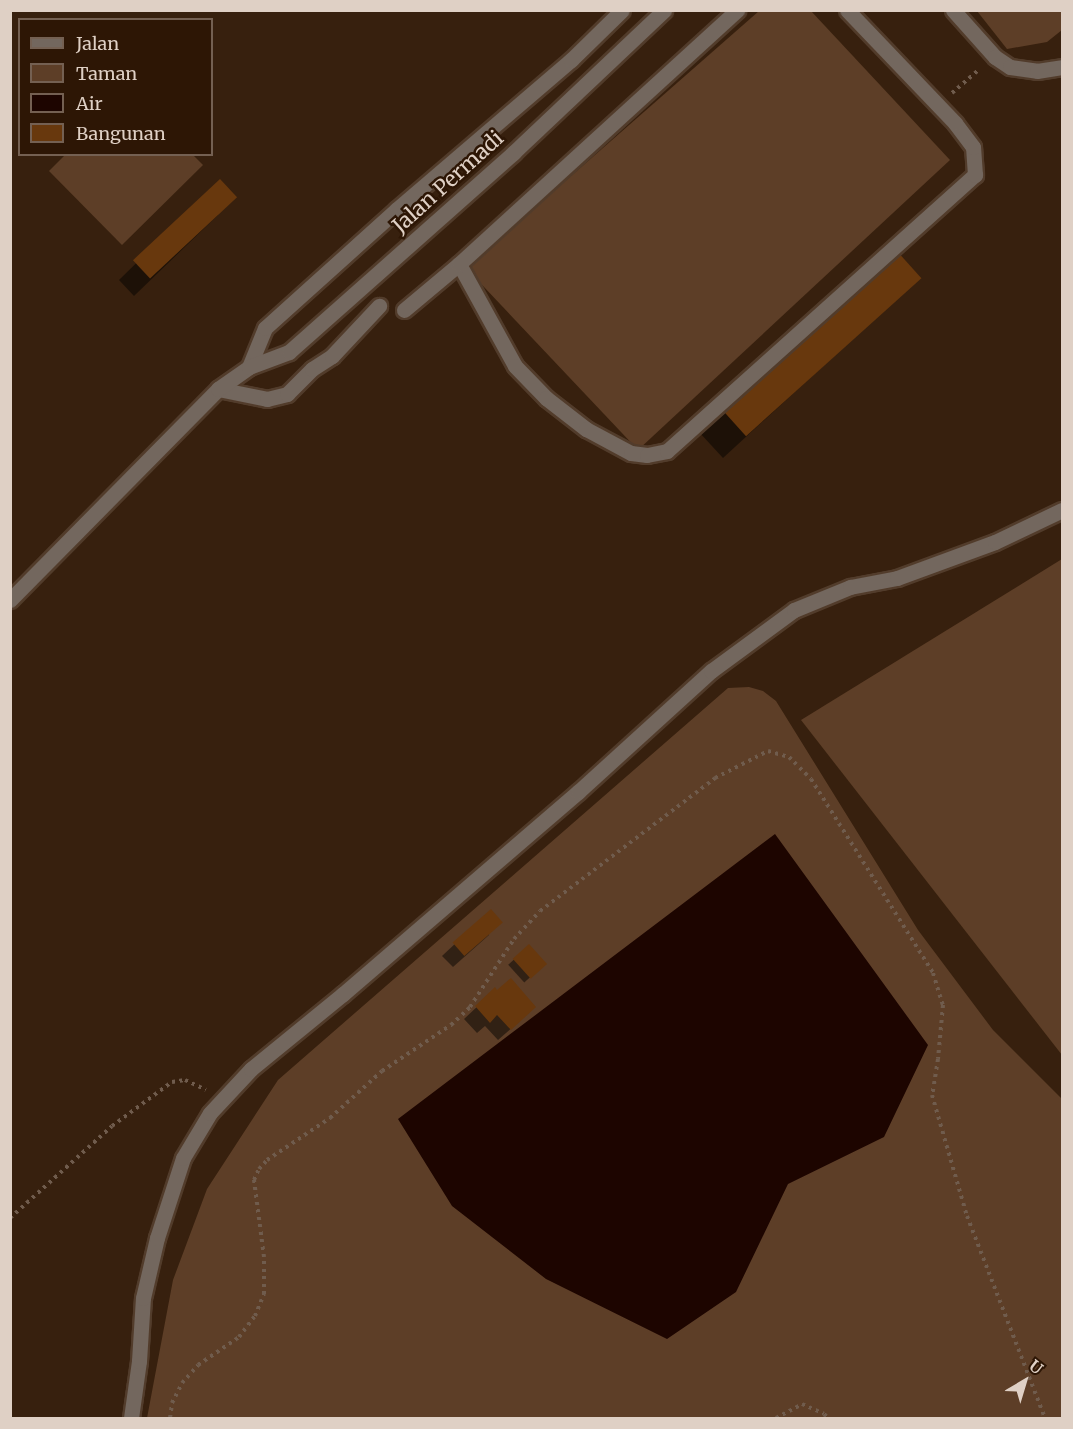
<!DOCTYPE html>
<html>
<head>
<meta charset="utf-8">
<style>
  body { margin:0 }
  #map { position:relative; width:1073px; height:1429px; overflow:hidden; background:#37200e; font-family:Merriweather,serif }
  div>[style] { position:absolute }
  .green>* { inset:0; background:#5d3e27 }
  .water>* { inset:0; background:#1d0500 }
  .shadow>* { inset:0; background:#0007; transform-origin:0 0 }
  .building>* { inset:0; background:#68380d; transform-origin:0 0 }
  .path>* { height:4px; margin-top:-2px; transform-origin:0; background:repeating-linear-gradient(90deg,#705c4d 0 3px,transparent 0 7.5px) }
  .roads { filter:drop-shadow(2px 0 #523c2b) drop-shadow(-2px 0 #523c2b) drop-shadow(0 2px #523c2b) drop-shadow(0 -2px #523c2b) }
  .minor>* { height:15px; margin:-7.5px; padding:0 7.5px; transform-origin:7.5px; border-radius:7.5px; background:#73675e }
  span { translate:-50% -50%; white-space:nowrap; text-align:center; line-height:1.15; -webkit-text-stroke:5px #2d1605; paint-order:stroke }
  .street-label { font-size:21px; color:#dfd0c5 }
  .frame { position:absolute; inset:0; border:12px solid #dfd0c5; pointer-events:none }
  .legend { position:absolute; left:18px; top:18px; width:195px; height:138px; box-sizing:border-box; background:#2d1605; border:2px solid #746052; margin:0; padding:8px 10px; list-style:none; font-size:18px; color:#dfd0c5 }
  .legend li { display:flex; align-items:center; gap:12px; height:30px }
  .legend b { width:30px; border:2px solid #746052 }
  .north { position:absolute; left:995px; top:1351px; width:60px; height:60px; -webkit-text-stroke:4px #2d1605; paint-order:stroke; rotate:38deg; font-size:16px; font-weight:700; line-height:24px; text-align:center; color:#dfd0c5 }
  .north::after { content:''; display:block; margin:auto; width:21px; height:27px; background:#dfd0c5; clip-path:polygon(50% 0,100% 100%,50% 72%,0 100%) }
</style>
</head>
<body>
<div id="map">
  <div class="green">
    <i style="clip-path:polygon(759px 11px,811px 11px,950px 160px,638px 450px,466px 268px)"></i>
    <i style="clip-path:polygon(977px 11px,1062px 11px,1062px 30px,1047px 42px,1007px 49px)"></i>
    <i style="clip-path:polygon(66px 154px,193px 155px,203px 165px,122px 245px,49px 171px)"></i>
    <i style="clip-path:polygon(1062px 559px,1062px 1055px,801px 720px)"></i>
    <i style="clip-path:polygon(749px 687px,763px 691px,776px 701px,918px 930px,993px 1030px,1062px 1099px,1062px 1418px,147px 1418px,173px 1280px,207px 1189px,278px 1080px,728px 688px)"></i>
  </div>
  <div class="water">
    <i style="clip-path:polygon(775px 834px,928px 1045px,884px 1137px,788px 1184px,736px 1292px,667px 1339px,546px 1279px,452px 1206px,398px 1119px)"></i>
  </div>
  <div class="shadow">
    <i style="clip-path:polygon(220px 181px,218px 215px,134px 296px,119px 280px)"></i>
    <i style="clip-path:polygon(919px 278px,723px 458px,699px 432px,722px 409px)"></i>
    <i style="clip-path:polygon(490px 911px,489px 935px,453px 967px,442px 956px)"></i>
    <i style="left:529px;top:946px;width:24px;height:28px;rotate:48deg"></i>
    <i style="clip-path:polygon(495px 990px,523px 1018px,498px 1040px,485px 1026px,477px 1033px,464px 1019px)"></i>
  </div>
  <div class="building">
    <i style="left:220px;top:179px;width:25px;height:119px;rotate:47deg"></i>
    <i style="left:896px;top:250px;width:38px;height:236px;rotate:48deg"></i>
    <i style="left:491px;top:909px;width:18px;height:51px;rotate:49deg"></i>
    <i style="left:529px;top:944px;width:27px;height:22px;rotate:48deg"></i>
    <i style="clip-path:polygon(511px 978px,536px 1007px,511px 1030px,497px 1015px,490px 1023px,475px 1006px,495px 987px,497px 990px)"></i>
  </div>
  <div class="path">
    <i style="left:952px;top:93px;width:37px;rotate:-41deg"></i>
    <i style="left:10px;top:1218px;width:137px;rotate:-42deg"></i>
    <i style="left:112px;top:1126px;width:74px;rotate:-36.3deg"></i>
    <i style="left:172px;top:1082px;width:13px;rotate:-9deg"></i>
    <i style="left:185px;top:1080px;width:23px;rotate:25deg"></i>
    <i style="left:170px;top:1418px;width:15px;rotate:-82deg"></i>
    <i style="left:172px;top:1403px;width:22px;rotate:-63deg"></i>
    <i style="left:182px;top:1383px;width:24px;rotate:-48deg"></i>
    <i style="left:198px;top:1365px;width:50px;rotate:-34.3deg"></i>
    <i style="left:239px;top:1337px;width:26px;rotate:-53deg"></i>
    <i style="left:255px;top:1316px;width:24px;rotate:-68deg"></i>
    <i style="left:264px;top:1294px;width:37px;rotate:-90deg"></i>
    <i style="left:264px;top:1257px;width:78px;rotate:-97.4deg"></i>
    <i style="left:254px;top:1180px;width:12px;rotate:-66deg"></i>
    <i style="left:259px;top:1169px;width:12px;rotate:-48deg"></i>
    <i style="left:267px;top:1160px;width:76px;rotate:-33.7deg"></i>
    <i style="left:330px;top:1118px;width:70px;rotate:-42.1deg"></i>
    <i style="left:382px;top:1071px;width:83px;rotate:-33.7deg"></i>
    <i style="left:451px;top:1025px;width:26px;rotate:-43deg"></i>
    <i style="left:470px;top:1007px;width:81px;rotate:-57.1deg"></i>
    <i style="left:514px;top:939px;width:38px;rotate:-47deg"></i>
    <i style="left:540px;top:911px;width:220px;rotate:-37.2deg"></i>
    <i style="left:715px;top:778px;width:59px;rotate:-27deg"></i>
    <i style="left:768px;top:751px;width:22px;rotate:16deg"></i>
    <i style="left:789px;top:757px;width:31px;rotate:45deg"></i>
    <i style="left:811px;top:779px;width:229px;rotate:57.8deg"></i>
    <i style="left:933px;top:973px;width:34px;rotate:73deg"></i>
    <i style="left:943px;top:1005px;width:54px;rotate:95.3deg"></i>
    <i style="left:938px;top:1059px;width:36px;rotate:99deg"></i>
    <i style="left:932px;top:1095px;width:126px;rotate:73.9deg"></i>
    <i style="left:967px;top:1216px;width:217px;rotate:68.9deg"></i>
    <i style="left:776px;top:1418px;width:30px;rotate:-28deg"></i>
    <i style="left:802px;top:1404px;width:24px;rotate:24deg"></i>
    <i style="left:824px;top:1414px;width:6px;rotate:45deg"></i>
  </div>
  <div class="roads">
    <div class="minor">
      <i style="left:953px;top:10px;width:63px;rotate:48.2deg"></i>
      <i style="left:995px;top:57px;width:18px;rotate:34deg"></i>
      <i style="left:1010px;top:67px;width:27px;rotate:8deg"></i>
      <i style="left:1037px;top:71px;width:25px;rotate:-9deg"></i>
      <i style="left:459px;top:264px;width:116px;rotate:61.2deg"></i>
      <i style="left:515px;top:366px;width:45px;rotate:45.9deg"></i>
      <i style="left:546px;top:398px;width:51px;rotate:37.8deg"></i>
      <i style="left:586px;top:429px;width:51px;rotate:28.1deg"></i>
      <i style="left:631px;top:453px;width:16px;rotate:7deg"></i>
      <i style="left:647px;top:455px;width:20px;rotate:-11deg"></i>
      <i style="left:667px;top:451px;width:414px;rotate:-41.9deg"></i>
      <i style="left:975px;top:175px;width:28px;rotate:-94deg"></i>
      <i style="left:973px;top:147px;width:30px;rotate:-127deg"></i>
      <i style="left:955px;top:123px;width:156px;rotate:-133.7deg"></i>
      <i style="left:404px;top:310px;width:72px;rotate:-39.9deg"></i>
      <i style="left:459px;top:264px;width:377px;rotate:-42.4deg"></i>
      <i style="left:249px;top:367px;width:42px;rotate:-67.7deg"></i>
      <i style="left:265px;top:328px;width:178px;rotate:-42deg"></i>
      <i style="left:397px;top:209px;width:229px;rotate:-40.6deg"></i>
      <i style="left:571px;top:60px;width:71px;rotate:-44.4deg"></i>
      <i style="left:218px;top:389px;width:50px;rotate:11.5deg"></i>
      <i style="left:267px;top:399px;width:21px;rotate:-14deg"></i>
      <i style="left:287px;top:394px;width:35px;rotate:-45deg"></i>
      <i style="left:312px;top:369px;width:24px;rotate:-33deg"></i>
      <i style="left:332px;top:356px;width:69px;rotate:-46.8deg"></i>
      <i style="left:10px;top:600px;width:296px;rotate:-45.4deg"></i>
      <i style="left:218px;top:389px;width:38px;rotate:-35deg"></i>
      <i style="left:249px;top:367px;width:43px;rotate:-20.6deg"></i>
      <i style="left:289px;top:352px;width:300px;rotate:-41.6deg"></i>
      <i style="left:513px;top:153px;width:208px;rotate:-43.4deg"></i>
      <i style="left:131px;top:1418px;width:58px;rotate:-82deg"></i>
      <i style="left:139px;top:1361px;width:63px;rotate:-86.4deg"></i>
      <i style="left:143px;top:1298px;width:62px;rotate:-76.9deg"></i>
      <i style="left:157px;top:1238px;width:84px;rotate:-72deg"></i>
      <i style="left:183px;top:1158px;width:52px;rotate:-59deg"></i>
      <i style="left:210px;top:1113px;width:60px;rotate:-47deg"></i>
      <i style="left:251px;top:1069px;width:119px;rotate:-39.2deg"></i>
      <i style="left:343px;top:994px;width:310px;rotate:-40.7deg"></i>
      <i style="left:578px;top:792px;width:180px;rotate:-42.3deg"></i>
      <i style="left:711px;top:671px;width:103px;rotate:-36.3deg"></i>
      <i style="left:794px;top:610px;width:61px;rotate:-22.3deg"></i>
      <i style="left:850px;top:587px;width:48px;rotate:-10.8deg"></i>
      <i style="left:897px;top:578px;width:104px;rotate:-20.2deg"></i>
      <i style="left:995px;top:542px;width:74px;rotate:-25.5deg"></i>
    </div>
  </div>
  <div class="street-label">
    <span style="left:448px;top:182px;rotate:-42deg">Jalan Permadi</span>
  </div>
  <div class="frame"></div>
  <ul class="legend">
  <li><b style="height:8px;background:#73675e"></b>Jalan</li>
  <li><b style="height:16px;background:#5d3e27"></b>Taman</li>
  <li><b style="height:16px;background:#1d0500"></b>Air</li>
  <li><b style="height:16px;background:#68380d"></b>Bangunan</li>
  </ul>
  <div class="north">U</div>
</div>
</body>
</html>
